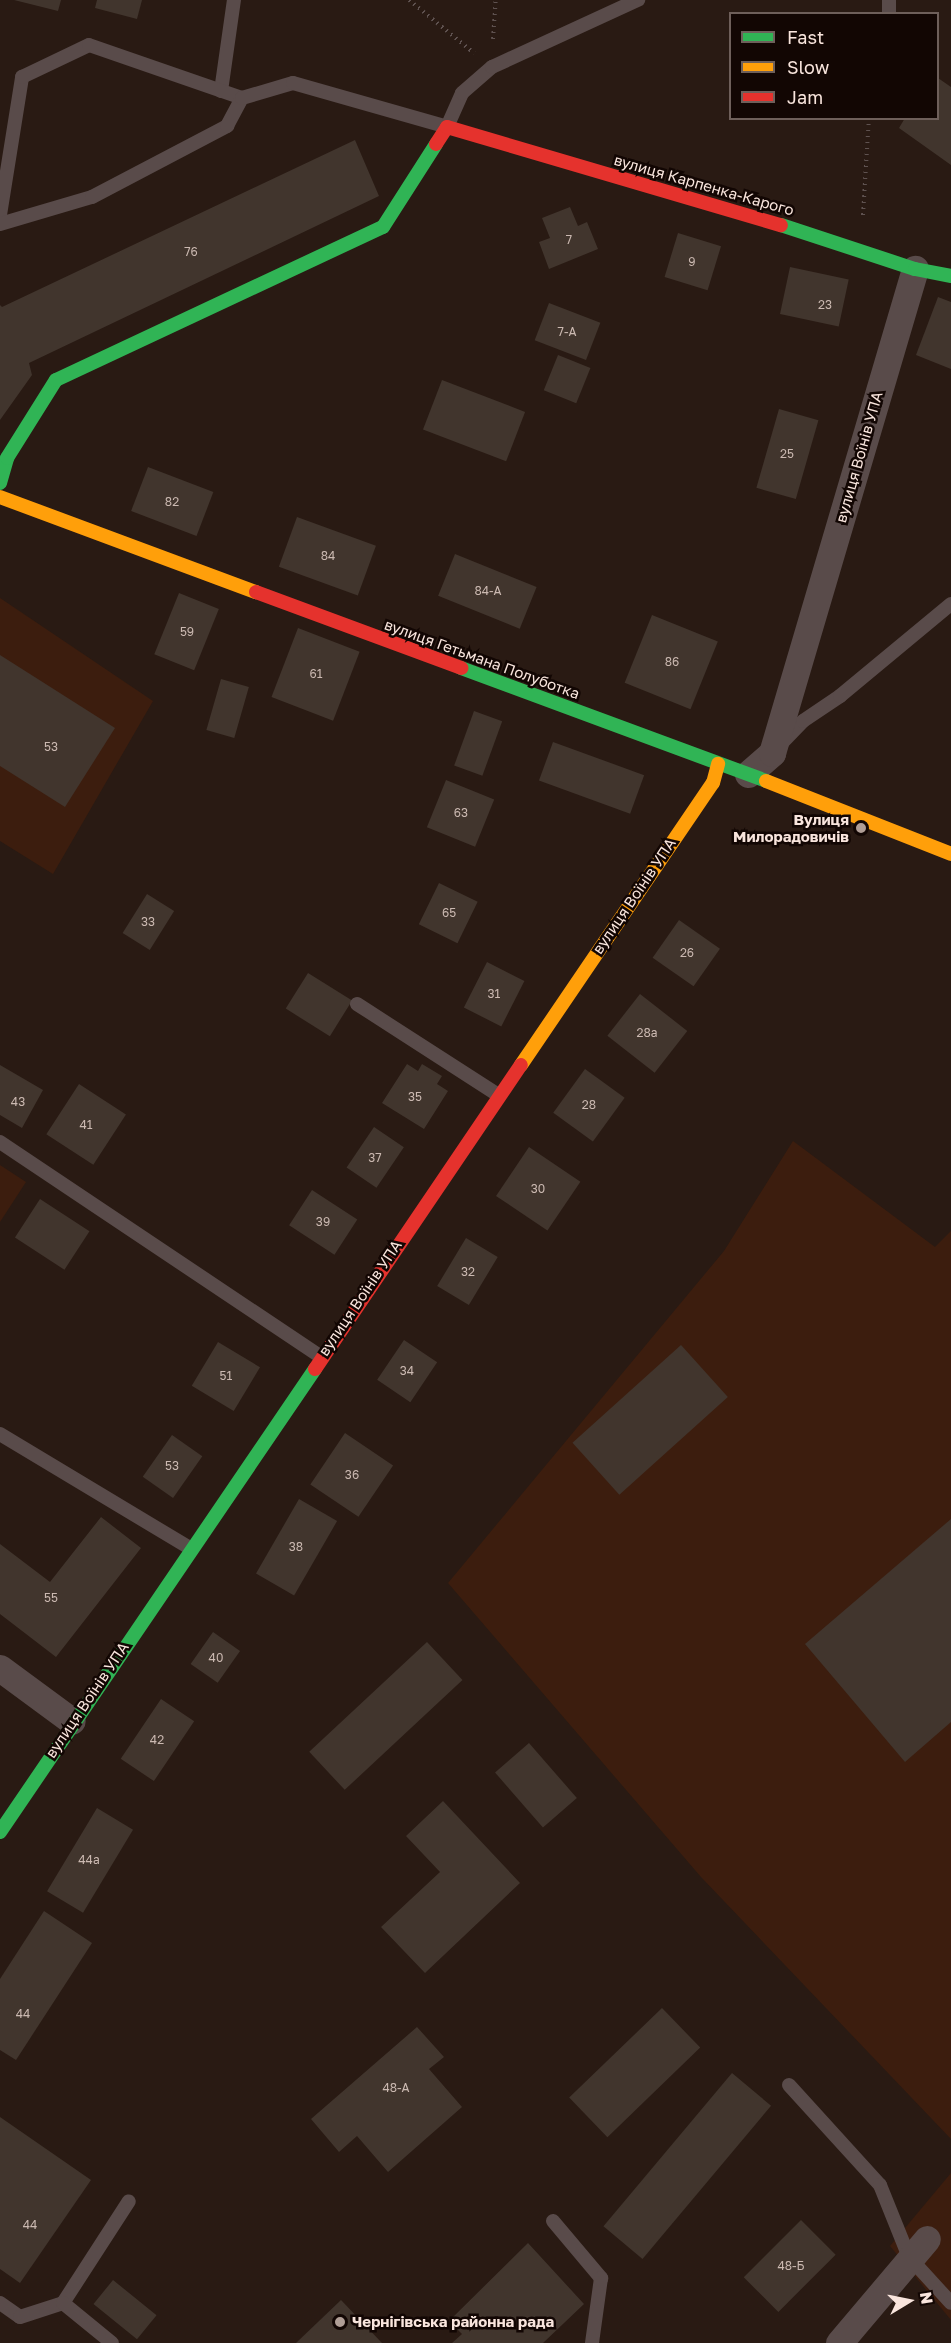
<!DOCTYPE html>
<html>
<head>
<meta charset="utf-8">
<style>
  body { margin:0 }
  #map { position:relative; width:951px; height:2343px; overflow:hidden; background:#291a13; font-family:"Golos Text",sans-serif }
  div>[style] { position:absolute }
  .built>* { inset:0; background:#3c1d0e }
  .building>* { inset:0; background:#41352d; transform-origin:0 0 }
  .path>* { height:4px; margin-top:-2px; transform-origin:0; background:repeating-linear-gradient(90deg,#5f5250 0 1.5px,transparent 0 6px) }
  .lane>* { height:14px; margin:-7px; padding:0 7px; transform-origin:7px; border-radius:7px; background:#594b4a }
  .street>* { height:27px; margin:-13.5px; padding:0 13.5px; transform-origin:13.5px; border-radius:13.5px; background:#594b4a }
  .fast>* { height:14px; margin:-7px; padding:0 7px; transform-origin:7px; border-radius:7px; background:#30b455 }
  .slow>* { height:14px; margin:-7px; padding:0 7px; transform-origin:7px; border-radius:7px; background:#ff9f0a }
  .jam>* { height:14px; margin:-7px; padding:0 7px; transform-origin:7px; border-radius:7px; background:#e5322d }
  .dots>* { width:16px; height:16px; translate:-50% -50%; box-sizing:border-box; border:3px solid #120603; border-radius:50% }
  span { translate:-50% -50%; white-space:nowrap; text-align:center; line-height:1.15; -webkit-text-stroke:5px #120603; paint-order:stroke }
  .number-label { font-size:12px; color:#cbb9b1 }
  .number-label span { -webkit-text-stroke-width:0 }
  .street-label { font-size:15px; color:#f9e5dd }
  .poi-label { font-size:15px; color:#f9e5dd; font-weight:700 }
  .right { translate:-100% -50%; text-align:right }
  .left { translate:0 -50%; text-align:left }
  .legend { position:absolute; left:729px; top:12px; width:210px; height:108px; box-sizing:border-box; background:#120603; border:2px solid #6e5f5a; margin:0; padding:8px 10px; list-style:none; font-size:18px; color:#f9e5dd }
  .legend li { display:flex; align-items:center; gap:12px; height:30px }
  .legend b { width:30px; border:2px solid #6e5f5a }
  .north { position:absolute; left:879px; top:2271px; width:60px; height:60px; -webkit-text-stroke:4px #120603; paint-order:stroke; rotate:80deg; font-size:16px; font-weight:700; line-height:24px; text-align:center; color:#f9e5dd }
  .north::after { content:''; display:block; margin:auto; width:21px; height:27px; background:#f9e5dd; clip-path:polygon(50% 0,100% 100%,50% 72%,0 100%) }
</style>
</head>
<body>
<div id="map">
  <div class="built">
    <i style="clip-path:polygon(0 598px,153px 701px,53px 874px,0 841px)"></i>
    <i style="clip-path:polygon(793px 1141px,935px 1247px,951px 1231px,951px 2139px,701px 1877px,448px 1583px,724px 1251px)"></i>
    <i style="clip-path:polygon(0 1165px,26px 1182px,0 1222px)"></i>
    <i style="clip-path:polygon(951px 2173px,951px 2320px,890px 2246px)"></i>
  </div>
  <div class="building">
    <i style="clip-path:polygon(14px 0,61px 0,58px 11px)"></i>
    <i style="clip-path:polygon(97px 0,142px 0,137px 19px,95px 8px)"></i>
    <i style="clip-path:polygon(938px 78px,951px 87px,951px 165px,899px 128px,905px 118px,938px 118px)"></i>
    <i style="clip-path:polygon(355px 140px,379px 196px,29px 363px,32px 375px,0 420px,0 305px,2px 307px)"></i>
    <i style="clip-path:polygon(570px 207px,578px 226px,587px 222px,598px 249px,549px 269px,539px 242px,550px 238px,542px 218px)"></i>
    <i style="left:678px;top:233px;width:45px;height:46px;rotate:17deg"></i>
    <i style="left:790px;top:267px;width:60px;height:48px;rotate:12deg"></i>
    <i style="clip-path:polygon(938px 297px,951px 302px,951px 369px,916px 355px)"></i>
    <i style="left:549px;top:303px;width:55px;height:40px;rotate:21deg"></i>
    <i style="left:558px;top:355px;width:35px;height:38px;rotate:22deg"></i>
    <i style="left:442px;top:380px;width:89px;height:53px;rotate:21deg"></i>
    <i style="left:779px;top:409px;width:41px;height:82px;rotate:16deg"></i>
    <i style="left:148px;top:467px;width:70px;height:47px;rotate:21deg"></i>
    <i style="left:297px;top:517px;width:84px;height:53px;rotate:20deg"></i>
    <i style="left:455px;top:554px;width:88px;height:45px;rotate:22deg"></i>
    <i style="left:179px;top:593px;width:43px;height:66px;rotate:22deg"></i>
    <i style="left:652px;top:615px;width:71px;height:73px;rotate:22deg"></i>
    <i style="left:298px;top:628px;width:66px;height:74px;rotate:21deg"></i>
    <i style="clip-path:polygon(0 655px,115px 728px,65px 807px,0 766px)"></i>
    <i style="left:221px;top:679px;width:29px;height:53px;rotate:16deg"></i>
    <i style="left:474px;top:711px;width:30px;height:58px;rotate:20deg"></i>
    <i style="left:553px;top:742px;width:97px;height:41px;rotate:20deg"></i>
    <i style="left:446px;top:780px;width:52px;height:51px;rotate:22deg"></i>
    <i style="left:439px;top:883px;width:43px;height:46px;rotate:26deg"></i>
    <i style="left:147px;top:894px;width:32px;height:46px;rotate:32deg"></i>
    <i style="left:679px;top:920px;width:50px;height:46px;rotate:35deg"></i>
    <i style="left:487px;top:962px;width:42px;height:51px;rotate:27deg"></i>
    <i style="left:308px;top:973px;width:52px;height:42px;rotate:32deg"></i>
    <i style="left:640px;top:994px;width:60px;height:53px;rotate:38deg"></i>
    <i style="clip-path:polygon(407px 1064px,418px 1071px,422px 1064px,442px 1076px,437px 1084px,448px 1091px,424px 1129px,382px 1103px)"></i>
    <i style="clip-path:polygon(0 1065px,43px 1090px,22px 1128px,0 1115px)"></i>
    <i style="left:585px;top:1069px;width:49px;height:54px;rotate:36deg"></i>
    <i style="left:79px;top:1084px;width:56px;height:60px;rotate:33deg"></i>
    <i style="left:374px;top:1127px;width:36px;height:49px;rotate:34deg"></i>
    <i style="left:529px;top:1147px;width:62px;height:59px;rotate:34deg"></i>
    <i style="left:312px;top:1190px;width:54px;height:42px;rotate:33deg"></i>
    <i style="left:40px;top:1199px;width:59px;height:46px;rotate:33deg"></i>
    <i style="left:466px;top:1238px;width:37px;height:56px;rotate:31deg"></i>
    <i style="left:404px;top:1340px;width:40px;height:48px;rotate:34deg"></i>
    <i style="left:218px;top:1342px;width:49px;height:51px;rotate:31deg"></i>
    <i style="left:681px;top:1345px;width:70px;height:146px;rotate:48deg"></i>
    <i style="left:345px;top:1433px;width:58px;height:62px;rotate:34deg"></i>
    <i style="left:172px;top:1435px;width:37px;height:51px;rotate:35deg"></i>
    <i style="left:299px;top:1499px;width:44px;height:86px;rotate:30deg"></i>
    <i style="clip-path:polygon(101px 1517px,141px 1548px,56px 1657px,0 1614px,0 1544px,50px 1582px)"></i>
    <i style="clip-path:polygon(951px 1519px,951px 1722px,905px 1762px,805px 1644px)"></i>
    <i style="left:213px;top:1632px;width:33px;height:39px;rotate:35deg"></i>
    <i style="left:427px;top:1642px;width:52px;height:161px;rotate:47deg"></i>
    <i style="left:161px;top:1699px;width:40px;height:72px;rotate:34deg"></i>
    <i style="left:529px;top:1743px;width:73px;height:45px;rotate:49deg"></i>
    <i style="clip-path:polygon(443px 1801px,520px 1883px,425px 1973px,381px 1927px,440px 1872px,406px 1836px)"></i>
    <i style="left:97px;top:1808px;width:42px;height:97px;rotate:31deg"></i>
    <i style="clip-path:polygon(44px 1911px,92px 1943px,16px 2060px,0 2050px,0 1979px)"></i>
    <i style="left:662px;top:2008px;width:55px;height:129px;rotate:46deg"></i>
    <i style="clip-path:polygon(417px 2027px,444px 2057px,429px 2069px,462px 2107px,388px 2172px,357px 2136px,339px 2152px,311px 2119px)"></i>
    <i style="left:732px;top:2073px;width:51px;height:200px;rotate:40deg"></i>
    <i style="clip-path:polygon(0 2117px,91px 2180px,20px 2283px,0 2269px)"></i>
    <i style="left:801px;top:2220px;width:49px;height:81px;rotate:45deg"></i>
    <i style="clip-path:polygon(528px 2243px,584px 2304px,543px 2343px,452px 2343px,462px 2334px,449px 2321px)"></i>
    <i style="left:113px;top:2280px;width:56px;height:31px;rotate:39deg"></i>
    <i style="clip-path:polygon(341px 2300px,382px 2343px,296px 2343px)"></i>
  </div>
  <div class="path">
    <i style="left:409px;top:0;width:84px;rotate:39.2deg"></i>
    <i style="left:493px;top:39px;width:39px;rotate:-86deg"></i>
    <i style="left:863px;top:215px;width:97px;rotate:-86.5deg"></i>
  </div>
  <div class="lane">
    <i style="left:889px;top:14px;width:14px;rotate:-90deg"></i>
    <i style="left:221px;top:91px;width:92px;rotate:-81.9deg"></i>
    <i style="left:0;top:215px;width:140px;rotate:-80.9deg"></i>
    <i style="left:22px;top:77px;width:74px;rotate:-25.5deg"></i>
    <i style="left:89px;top:45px;width:162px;rotate:19.1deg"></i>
    <i style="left:0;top:224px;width:96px;rotate:-16.4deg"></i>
    <i style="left:92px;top:197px;width:153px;rotate:-27.7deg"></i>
    <i style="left:227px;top:126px;width:32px;rotate:-62deg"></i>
    <i style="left:242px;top:98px;width:53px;rotate:-16.4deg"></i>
    <i style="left:293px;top:83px;width:160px;rotate:15.9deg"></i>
    <i style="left:447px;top:127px;width:37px;rotate:-66deg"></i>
    <i style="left:462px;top:93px;width:40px;rotate:-41deg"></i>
    <i style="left:492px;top:67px;width:161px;rotate:-24.7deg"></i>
    <i style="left:780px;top:745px;width:33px;rotate:-46deg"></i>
    <i style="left:803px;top:721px;width:45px;rotate:-34deg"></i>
    <i style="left:840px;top:696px;width:144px;rotate:-39.7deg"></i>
    <i style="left:357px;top:1004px;width:168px;rotate:32.8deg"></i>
    <i style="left:0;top:1142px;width:385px;rotate:33.8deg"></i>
    <i style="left:0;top:1434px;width:222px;rotate:31deg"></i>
    <i style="left:789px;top:2085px;width:135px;rotate:47.7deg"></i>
    <i style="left:880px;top:2185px;width:78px;rotate:68.1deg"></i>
    <i style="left:909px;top:2257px;width:62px;rotate:47.6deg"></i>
    <i style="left:553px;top:2221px;width:75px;rotate:49.9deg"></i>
    <i style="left:601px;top:2278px;width:66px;rotate:97.9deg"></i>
    <i style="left:0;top:2303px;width:24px;rotate:35deg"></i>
    <i style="left:20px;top:2317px;width:45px;rotate:-18deg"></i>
    <i style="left:63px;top:2303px;width:121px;rotate:-57.1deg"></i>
    <i style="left:63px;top:2303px;width:63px;rotate:39.2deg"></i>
  </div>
  <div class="street">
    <i style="left:748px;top:774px;width:32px;rotate:-41deg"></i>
    <i style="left:772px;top:753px;width:505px;rotate:-73.54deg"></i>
    <i style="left:0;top:1668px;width:89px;rotate:36.4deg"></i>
    <i style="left:839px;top:2343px;width:136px;rotate:-49.8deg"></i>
  </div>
  <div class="fast">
    <i style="left:781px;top:225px;width:141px;rotate:18.2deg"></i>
    <i style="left:915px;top:269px;width:37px;rotate:11deg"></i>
    <i style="left:0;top:483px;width:26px;rotate:-74deg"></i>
    <i style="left:7px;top:458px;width:92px;rotate:-57.9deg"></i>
    <i style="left:56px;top:380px;width:361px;rotate:-25.1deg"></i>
    <i style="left:383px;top:227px;width:98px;rotate:-57.4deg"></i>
    <i style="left:461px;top:668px;width:325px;rotate:20.3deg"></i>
    <i style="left:0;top:1832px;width:560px;rotate:-55.77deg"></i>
  </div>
  <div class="slow">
    <i style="left:0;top:497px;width:273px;rotate:20.4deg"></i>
    <i style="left:766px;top:781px;width:199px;rotate:21.5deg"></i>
    <i style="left:521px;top:1065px;width:341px;rotate:-55.8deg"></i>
    <i style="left:713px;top:783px;width:20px;rotate:-75deg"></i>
  </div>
  <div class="jam">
    <i style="left:436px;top:144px;width:20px;rotate:-57deg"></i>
    <i style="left:447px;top:127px;width:348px;rotate:16.4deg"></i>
    <i style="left:256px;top:592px;width:219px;rotate:20.3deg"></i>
    <i style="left:315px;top:1369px;width:367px;rotate:-55.9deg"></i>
  </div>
  <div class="dots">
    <i style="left:861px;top:828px;background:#b09e96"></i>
    <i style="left:340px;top:2322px;background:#b09e96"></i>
  </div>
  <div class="number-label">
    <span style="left:569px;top:240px">7</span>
    <span style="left:191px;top:252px">76</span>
    <span style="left:692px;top:262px">9</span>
    <span style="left:825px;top:305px">23</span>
    <span style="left:567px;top:332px">7-А</span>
    <span style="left:787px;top:454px">25</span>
    <span style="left:172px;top:502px">82</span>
    <span style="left:328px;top:556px">84</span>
    <span style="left:488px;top:591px">84-А</span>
    <span style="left:187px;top:632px">59</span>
    <span style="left:672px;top:662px">86</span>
    <span style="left:316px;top:674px">61</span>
    <span style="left:51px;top:747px">53</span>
    <span style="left:461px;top:813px">63</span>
    <span style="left:449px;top:913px">65</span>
    <span style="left:148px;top:922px">33</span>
    <span style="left:687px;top:953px">26</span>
    <span style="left:494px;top:994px">31</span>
    <span style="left:647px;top:1033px">28а</span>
    <span style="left:415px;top:1097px">35</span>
    <span style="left:18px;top:1102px">43</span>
    <span style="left:589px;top:1105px">28</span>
    <span style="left:86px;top:1125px">41</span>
    <span style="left:375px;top:1158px">37</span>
    <span style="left:538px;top:1189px">30</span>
    <span style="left:323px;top:1222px">39</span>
    <span style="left:468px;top:1272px">32</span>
    <span style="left:407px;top:1371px">34</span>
    <span style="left:226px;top:1376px">51</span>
    <span style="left:172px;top:1466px">53</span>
    <span style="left:352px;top:1475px">36</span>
    <span style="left:296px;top:1547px">38</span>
    <span style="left:51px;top:1598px">55</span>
    <span style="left:216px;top:1658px">40</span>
    <span style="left:157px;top:1740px">42</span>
    <span style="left:89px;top:1860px">44а</span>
    <span style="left:23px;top:2014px">44</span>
    <span style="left:396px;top:2088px">48-А</span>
    <span style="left:30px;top:2225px">44</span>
    <span style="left:791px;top:2266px">48-Б</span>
  </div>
  <div class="street-label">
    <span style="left:704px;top:185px;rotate:16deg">вулиця Карпенка-Карого</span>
    <span style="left:859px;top:457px;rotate:-74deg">вулиця Воїнів УПА</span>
    <span style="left:482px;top:659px;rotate:20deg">вулиця Гетьмана Полуботка</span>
    <span style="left:634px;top:896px;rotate:-56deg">вулиця Воїнів УПА</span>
    <span style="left:360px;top:1298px;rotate:-56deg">вулиця Воїнів УПА</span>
    <span style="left:87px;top:1700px;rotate:-56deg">вулиця Воїнів УПА</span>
  </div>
  <div class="poi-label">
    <span class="right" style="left:849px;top:828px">Вулиця<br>Милорадовичів</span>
    <span class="left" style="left:352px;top:2322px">Чернігівська районна рада</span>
  </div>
  <ul class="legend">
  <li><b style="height:8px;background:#30b455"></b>Fast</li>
  <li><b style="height:8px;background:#ff9f0a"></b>Slow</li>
  <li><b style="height:8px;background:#e5322d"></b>Jam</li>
  </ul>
  <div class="north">N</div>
</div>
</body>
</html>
